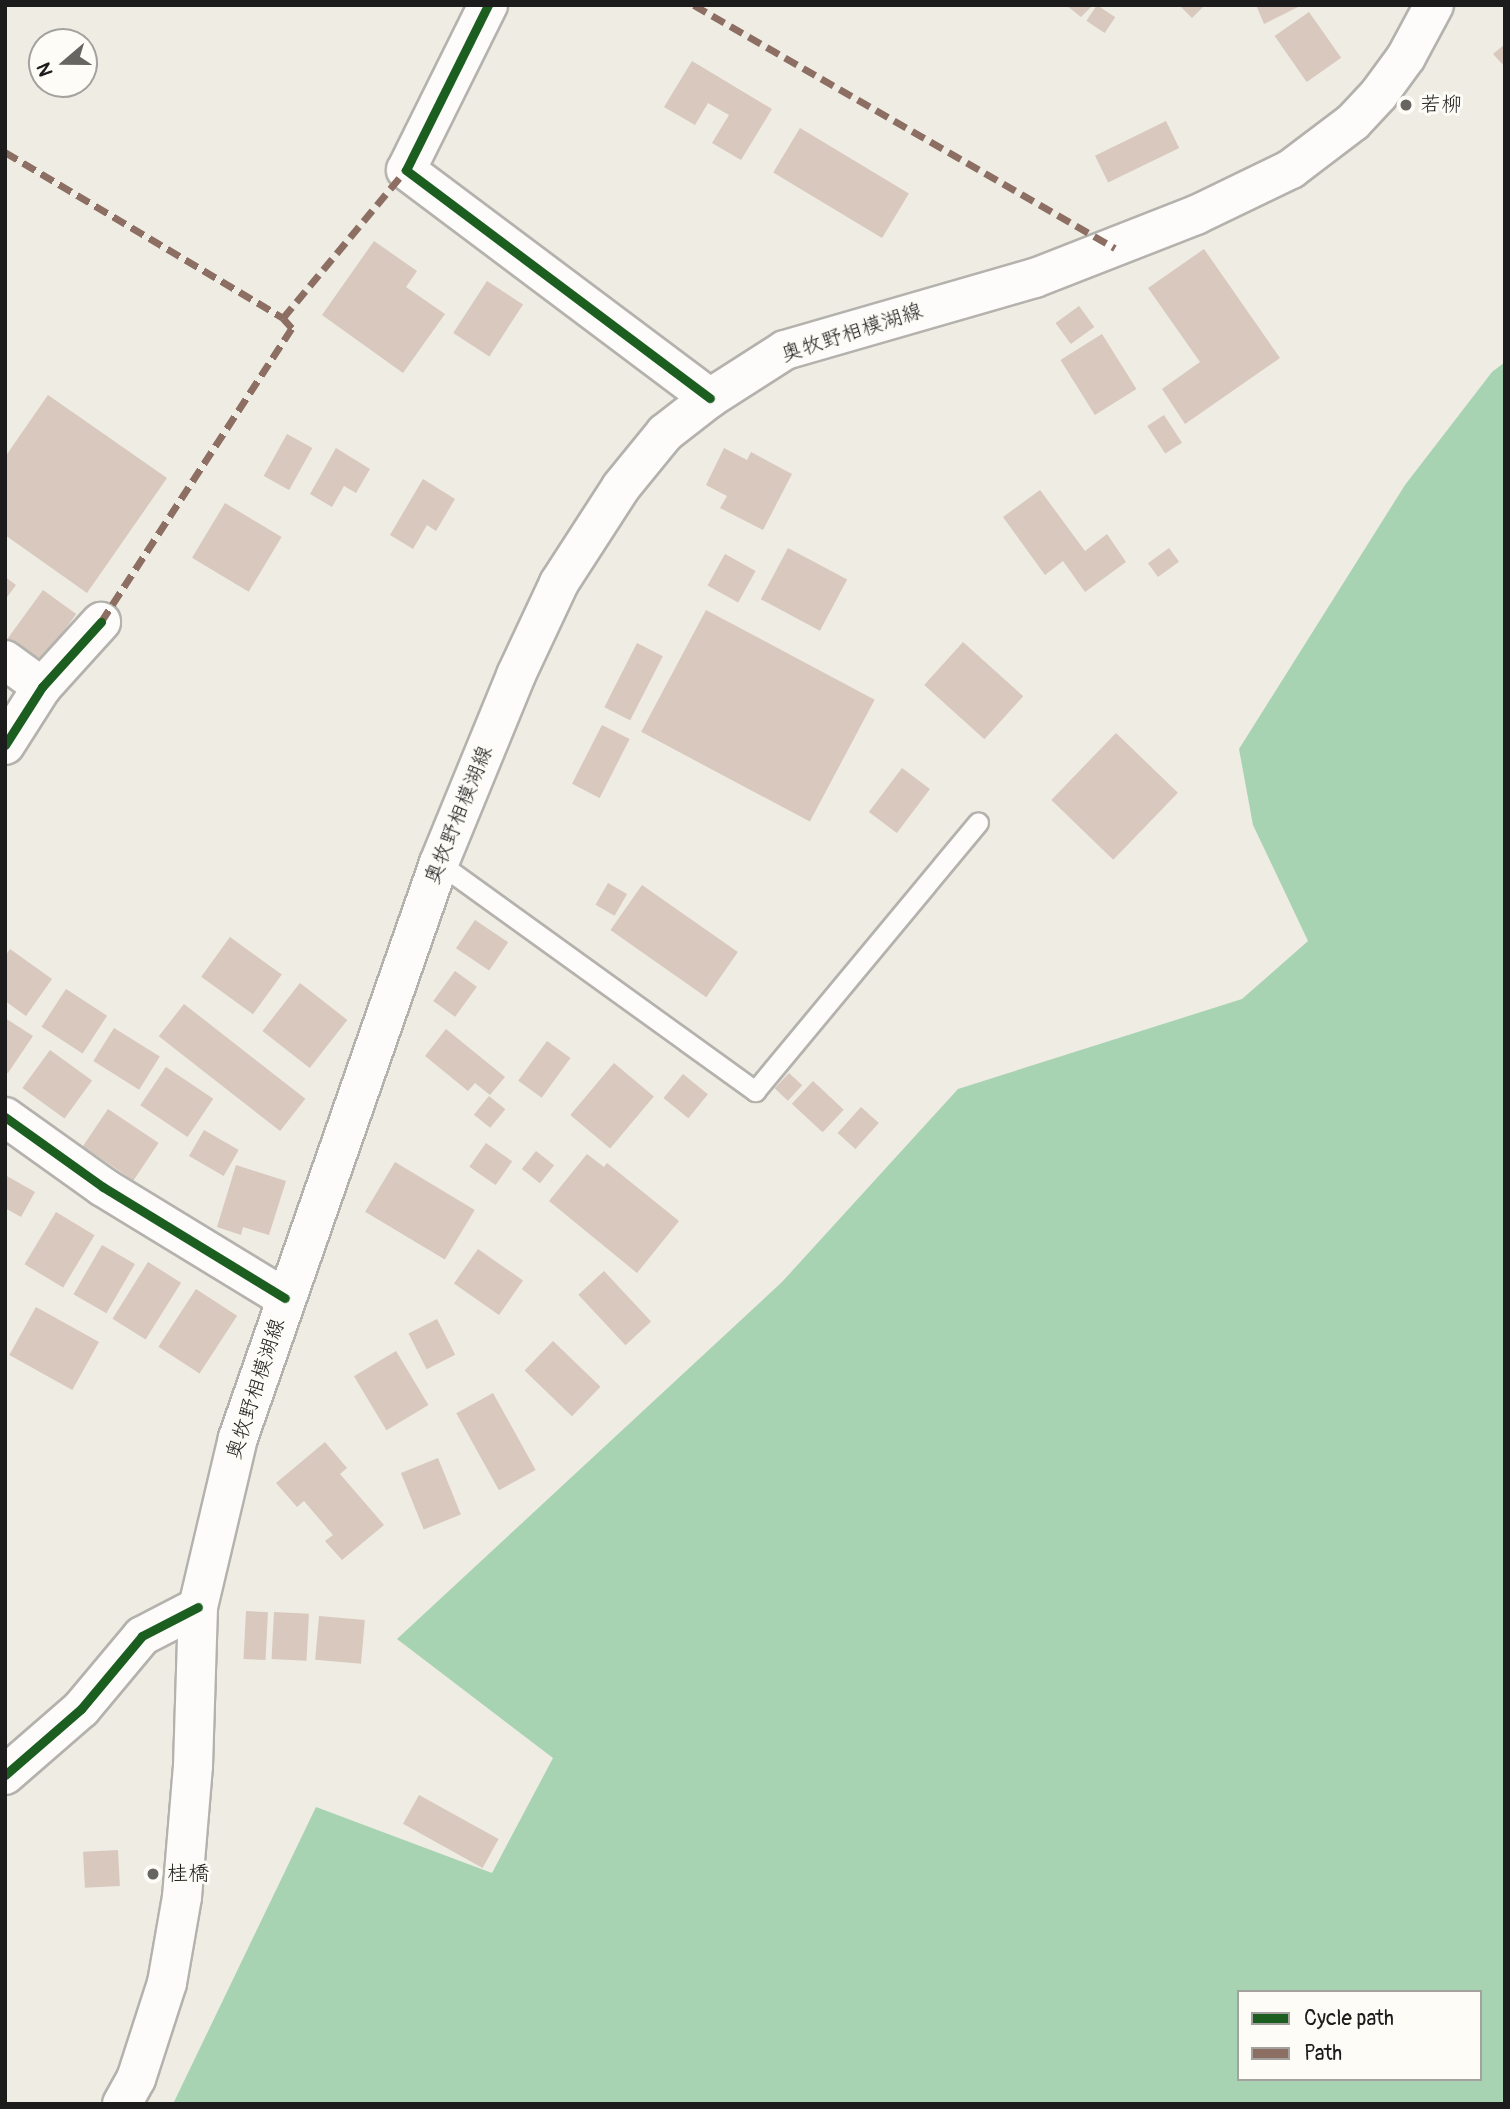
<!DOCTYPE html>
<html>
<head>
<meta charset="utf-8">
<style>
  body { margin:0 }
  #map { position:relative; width:1510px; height:2109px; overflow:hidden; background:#efece3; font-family:Pangolin,"Klee One",sans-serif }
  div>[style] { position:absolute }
  .forest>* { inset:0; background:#a7d3b2 }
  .building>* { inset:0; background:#d8c8be; transform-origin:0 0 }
  .roads { filter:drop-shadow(2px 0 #b4b2ad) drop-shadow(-2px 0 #b4b2ad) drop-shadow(0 2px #b4b2ad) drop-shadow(0 -2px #b4b2ad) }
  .lane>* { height:19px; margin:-9.5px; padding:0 9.5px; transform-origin:9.5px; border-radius:9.5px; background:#fdfcfb }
  .street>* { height:38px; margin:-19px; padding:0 19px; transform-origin:19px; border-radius:19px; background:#fdfcfb }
  .secondary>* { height:38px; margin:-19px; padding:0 19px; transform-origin:19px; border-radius:19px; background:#fdfcfb }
  .quiet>* { height:7px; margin-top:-3.5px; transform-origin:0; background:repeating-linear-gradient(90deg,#8d6e63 0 14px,transparent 0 21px) }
  .cycleway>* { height:9px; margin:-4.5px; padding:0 4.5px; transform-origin:4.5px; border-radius:4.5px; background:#1b5e20 }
  .dots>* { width:19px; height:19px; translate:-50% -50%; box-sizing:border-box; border:4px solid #fdfcf7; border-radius:50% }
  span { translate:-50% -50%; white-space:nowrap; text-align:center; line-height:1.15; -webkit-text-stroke:6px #fdfcf7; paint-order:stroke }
  .poi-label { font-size:21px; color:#1c1c1c }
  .left { translate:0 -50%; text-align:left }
  .street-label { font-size:21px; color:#1c1c1c }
  .frame { position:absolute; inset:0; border:7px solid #1c1c1c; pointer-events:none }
  .legend { position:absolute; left:1237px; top:1990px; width:245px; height:91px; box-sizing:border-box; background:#fdfcf7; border:2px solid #a3a29f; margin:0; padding:9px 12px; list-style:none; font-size:21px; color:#1c1c1c }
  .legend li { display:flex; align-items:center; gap:14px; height:35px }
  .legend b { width:35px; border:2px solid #a3a29f }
  .north { position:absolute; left:28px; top:28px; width:70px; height:70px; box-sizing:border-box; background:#fdfcf7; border:2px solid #a3a29f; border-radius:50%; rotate:250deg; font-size:19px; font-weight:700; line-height:28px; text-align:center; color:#1c1c1c }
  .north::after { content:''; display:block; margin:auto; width:24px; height:32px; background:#666562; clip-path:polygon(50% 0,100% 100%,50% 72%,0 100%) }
</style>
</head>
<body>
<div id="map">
  <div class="forest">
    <i style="clip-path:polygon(evenodd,1505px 362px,1505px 2104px,173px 2104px,316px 1807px,492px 1873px,553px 1758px,397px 1639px,782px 1282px,958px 1089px,1242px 999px,1308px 941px,1253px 825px,1239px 749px,1405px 485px,1492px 372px,1505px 362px,1239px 1992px,1480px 1992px,1480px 2079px,1239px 2079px,1239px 1992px)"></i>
  </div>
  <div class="building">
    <i style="clip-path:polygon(1066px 5px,1093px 5px,1081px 17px)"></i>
    <i style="left:1097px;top:5px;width:22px;height:19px;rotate:34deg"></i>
    <i style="clip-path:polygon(1179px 5px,1202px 5px,1203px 7px,1192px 18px)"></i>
    <i style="clip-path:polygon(1256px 5px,1297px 5px,1298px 7px,1264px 24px)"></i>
    <i style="left:1309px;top:12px;width:56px;height:42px;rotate:55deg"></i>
    <i style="clip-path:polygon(1505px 44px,1505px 67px,1493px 54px)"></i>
    <i style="clip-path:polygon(692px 61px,772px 109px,741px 160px,712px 143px,729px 115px,708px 103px,695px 125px,664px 107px)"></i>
    <i style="left:1166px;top:121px;width:30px;height:79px;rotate:64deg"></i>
    <i style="left:800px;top:128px;width:127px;height:52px;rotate:31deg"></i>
    <i style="clip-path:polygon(374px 241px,417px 271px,406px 287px,445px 314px,403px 373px,322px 315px)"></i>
    <i style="clip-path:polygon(1204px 249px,1280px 358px,1185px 424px,1162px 389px,1200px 362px,1148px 288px)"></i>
    <i style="left:487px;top:281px;width:43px;height:62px;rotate:33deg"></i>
    <i style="left:1079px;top:306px;width:26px;height:29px;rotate:54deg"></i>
    <i style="left:1102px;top:334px;width:65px;height:49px;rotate:58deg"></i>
    <i style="clip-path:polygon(48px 395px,167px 478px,87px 593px,5px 535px,5px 457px)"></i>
    <i style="left:1164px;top:415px;width:33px;height:20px;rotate:57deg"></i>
    <i style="left:287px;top:434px;width:29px;height:48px;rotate:29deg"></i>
    <i style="clip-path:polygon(336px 448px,370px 469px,356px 493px,344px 486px,332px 507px,310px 494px)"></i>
    <i style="clip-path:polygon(724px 448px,747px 460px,751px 452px,792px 474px,763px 530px,720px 508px,727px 496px,706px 485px)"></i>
    <i style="clip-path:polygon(423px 479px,455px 499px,436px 531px,427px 525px,413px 549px,390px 535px)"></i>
    <i style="clip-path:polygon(1040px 490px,1085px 551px,1107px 534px,1126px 562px,1085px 592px,1063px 561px,1045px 575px,1003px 517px)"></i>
    <i style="left:225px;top:503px;width:66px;height:64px;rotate:31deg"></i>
    <i style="left:788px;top:548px;width:67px;height:58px;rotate:28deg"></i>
    <i style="left:1169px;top:548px;width:17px;height:26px;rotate:54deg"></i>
    <i style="left:725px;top:554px;width:35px;height:36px;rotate:29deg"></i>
    <i style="clip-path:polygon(5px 577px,16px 585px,5px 600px)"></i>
    <i style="left:43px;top:590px;width:41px;height:65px;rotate:36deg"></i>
    <i style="left:706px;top:610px;width:191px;height:138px;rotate:28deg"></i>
    <i style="left:963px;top:642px;width:81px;height:58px;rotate:42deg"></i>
    <i style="left:637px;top:643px;width:29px;height:72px;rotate:27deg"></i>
    <i style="left:602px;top:725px;width:31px;height:66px;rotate:27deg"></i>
    <i style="left:1116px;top:733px;width:86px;height:93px;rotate:44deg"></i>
    <i style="left:902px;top:768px;width:35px;height:55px;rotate:37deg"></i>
    <i style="left:608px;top:883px;width:22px;height:25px;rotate:30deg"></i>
    <i style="left:642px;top:885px;width:117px;height:55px;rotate:35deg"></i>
    <i style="left:475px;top:920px;width:40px;height:34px;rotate:34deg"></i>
    <i style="left:230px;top:937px;width:64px;height:49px;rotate:36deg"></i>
    <i style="clip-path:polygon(10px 949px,52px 979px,26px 1016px,5px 1001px,5px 956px)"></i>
    <i style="left:455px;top:971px;width:27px;height:37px;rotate:36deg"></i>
    <i style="left:300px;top:983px;width:60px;height:61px;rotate:38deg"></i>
    <i style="left:66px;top:989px;width:49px;height:45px;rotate:33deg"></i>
    <i style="left:184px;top:1004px;width:154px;height:41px;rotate:38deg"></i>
    <i style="clip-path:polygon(5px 1018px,33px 1036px,8px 1073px,5px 1072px)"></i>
    <i style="left:114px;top:1028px;width:54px;height:39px;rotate:32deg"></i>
    <i style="clip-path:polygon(446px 1029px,505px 1077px,490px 1095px,475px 1083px,468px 1091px,425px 1056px)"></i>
    <i style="left:547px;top:1041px;width:29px;height:49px;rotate:36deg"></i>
    <i style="left:50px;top:1050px;width:52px;height:47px;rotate:36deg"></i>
    <i style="left:614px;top:1063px;width:52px;height:68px;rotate:40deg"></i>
    <i style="left:166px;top:1067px;width:57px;height:46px;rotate:34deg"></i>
    <i style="left:789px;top:1073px;width:18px;height:21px;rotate:43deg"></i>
    <i style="left:683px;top:1074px;width:32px;height:31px;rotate:39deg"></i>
    <i style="left:813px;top:1081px;width:42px;height:31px;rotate:43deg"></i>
    <i style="left:489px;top:1096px;width:21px;height:24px;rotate:39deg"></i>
    <i style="left:861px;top:1107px;width:24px;height:35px;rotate:42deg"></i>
    <i style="left:108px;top:1109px;width:61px;height:45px;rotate:34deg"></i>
    <i style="left:204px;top:1130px;width:40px;height:30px;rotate:30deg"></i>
    <i style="left:486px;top:1143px;width:32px;height:29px;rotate:35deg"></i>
    <i style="left:536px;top:1151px;width:23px;height:23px;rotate:38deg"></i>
    <i style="clip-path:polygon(587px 1154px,604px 1167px,607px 1163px,679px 1221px,637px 1273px,549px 1201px)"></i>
    <i style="left:395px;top:1162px;width:93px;height:58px;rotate:31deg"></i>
    <i style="clip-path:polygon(236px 1165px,286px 1181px,269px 1235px,243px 1227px,241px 1235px,217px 1227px)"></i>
    <i style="clip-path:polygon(5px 1175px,35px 1192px,21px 1217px,5px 1208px)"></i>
    <i style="left:56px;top:1212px;width:45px;height:61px;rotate:31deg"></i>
    <i style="left:102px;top:1245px;width:38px;height:57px;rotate:30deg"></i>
    <i style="left:478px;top:1249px;width:55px;height:42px;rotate:35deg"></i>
    <i style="left:148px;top:1262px;width:39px;height:67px;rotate:32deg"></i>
    <i style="left:604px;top:1271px;width:69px;height:35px;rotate:47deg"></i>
    <i style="left:196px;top:1289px;width:49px;height:69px;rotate:33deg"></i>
    <i style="left:36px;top:1307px;width:72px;height:55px;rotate:29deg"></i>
    <i style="left:437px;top:1319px;width:40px;height:32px;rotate:63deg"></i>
    <i style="left:553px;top:1341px;width:66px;height:41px;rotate:44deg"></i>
    <i style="left:396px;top:1351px;width:63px;height:49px;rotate:59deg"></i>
    <i style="left:493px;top:1393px;width:88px;height:42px;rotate:61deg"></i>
    <i style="clip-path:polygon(325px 1442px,347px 1468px,340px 1474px,384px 1525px,342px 1560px,325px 1541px,333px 1535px,304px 1501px,297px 1507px,276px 1483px)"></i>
    <i style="left:438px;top:1458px;width:61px;height:40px;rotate:68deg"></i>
    <i style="left:246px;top:1611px;width:22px;height:48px;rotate:3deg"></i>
    <i style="left:274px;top:1612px;width:35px;height:47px;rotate:3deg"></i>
    <i style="left:319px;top:1616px;width:46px;height:44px;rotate:5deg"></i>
    <i style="left:419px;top:1795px;width:91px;height:33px;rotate:29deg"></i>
    <i style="left:118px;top:1850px;width:36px;height:35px;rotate:87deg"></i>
  </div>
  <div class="roads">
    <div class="lane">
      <i style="left:439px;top:863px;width:390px;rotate:35.8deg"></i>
      <i style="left:755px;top:1091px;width:349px;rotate:-50.3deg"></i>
    </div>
    <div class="street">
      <i style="left:488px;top:5px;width:184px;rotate:116.4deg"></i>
      <i style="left:406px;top:170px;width:380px;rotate:36.9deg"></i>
      <i style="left:5px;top:660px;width:46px;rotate:36.1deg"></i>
      <i style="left:5px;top:745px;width:69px;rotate:-57.5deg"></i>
      <i style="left:42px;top:687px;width:88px;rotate:-47.8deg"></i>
      <i style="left:5px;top:1117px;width:120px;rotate:35.5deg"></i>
      <i style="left:103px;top:1187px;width:213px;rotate:31.4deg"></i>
    </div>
    <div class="secondary">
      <i style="left:5px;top:1775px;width:101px;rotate:-41deg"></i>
      <i style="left:81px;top:1709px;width:95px;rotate:-50.1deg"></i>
      <i style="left:142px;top:1636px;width:63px;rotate:-27.4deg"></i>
      <i style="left:122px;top:2104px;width:29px;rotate:-61deg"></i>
      <i style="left:136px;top:2079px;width:101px;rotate:-72.1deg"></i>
      <i style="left:167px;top:1983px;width:87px;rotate:-80.1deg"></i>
      <i style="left:182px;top:1897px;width:131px;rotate:-85.2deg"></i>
      <i style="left:193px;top:1766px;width:159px;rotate:-88.2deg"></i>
      <i style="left:198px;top:1607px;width:174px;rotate:-76.7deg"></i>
      <i style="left:238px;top:1438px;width:609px;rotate:-70.73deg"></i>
      <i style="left:439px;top:863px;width:203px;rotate:-67.7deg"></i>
      <i style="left:516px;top:675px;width:102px;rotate:-64.9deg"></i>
      <i style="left:559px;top:583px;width:114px;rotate:-57.1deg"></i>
      <i style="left:621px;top:487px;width:70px;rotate:-50.8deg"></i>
      <i style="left:665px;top:433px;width:57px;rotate:-37.9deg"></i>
      <i style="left:710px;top:398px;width:89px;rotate:-32.6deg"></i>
      <i style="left:785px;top:350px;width:260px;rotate:-16.1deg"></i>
      <i style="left:1035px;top:278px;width:173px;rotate:-21.4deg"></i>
      <i style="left:1196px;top:215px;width:106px;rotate:-25.8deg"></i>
      <i style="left:1291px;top:169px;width:78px;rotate:-37.2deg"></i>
      <i style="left:1353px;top:122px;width:38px;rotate:-47deg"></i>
      <i style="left:1379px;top:94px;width:46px;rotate:-53.9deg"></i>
      <i style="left:1406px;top:57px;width:59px;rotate:-61.7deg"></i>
    </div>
  </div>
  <div class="quiet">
    <i style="left:694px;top:5px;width:486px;rotate:30deg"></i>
    <i style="left:5px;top:152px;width:324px;rotate:30.8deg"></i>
    <i style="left:283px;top:318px;width:192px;rotate:-50.3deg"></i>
    <i style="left:101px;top:622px;width:351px;rotate:-57deg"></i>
    <i style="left:292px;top:328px;width:13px;rotate:-132deg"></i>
  </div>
  <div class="cycleway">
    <i style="left:488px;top:5px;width:184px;rotate:116.4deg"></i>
    <i style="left:406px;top:170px;width:380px;rotate:36.9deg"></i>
    <i style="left:5px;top:745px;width:69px;rotate:-57.5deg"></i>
    <i style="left:42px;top:687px;width:88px;rotate:-47.8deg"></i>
    <i style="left:5px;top:1117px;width:120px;rotate:35.5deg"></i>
    <i style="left:103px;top:1187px;width:213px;rotate:31.4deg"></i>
    <i style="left:5px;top:1775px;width:101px;rotate:-41deg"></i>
    <i style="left:81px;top:1709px;width:95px;rotate:-50.1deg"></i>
    <i style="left:142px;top:1636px;width:63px;rotate:-27.4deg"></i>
  </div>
  <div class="dots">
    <i style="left:1406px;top:105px;background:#666562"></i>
    <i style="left:153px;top:1874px;background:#666562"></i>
  </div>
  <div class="poi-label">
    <span class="left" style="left:1420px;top:105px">若柳</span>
    <span class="left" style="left:167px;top:1874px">桂橋</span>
  </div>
  <div class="street-label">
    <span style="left:852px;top:333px;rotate:-18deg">奥牧野相模湖線</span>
    <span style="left:459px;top:815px;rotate:-68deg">奥牧野相模湖線</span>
    <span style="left:256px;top:1389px;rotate:-72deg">奥牧野相模湖線</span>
  </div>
  <div class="frame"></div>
  <ul class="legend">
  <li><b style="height:9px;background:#1b5e20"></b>Cycle path</li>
  <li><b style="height:9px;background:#8d6e63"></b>Path</li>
  </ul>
  <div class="north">N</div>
</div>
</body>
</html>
